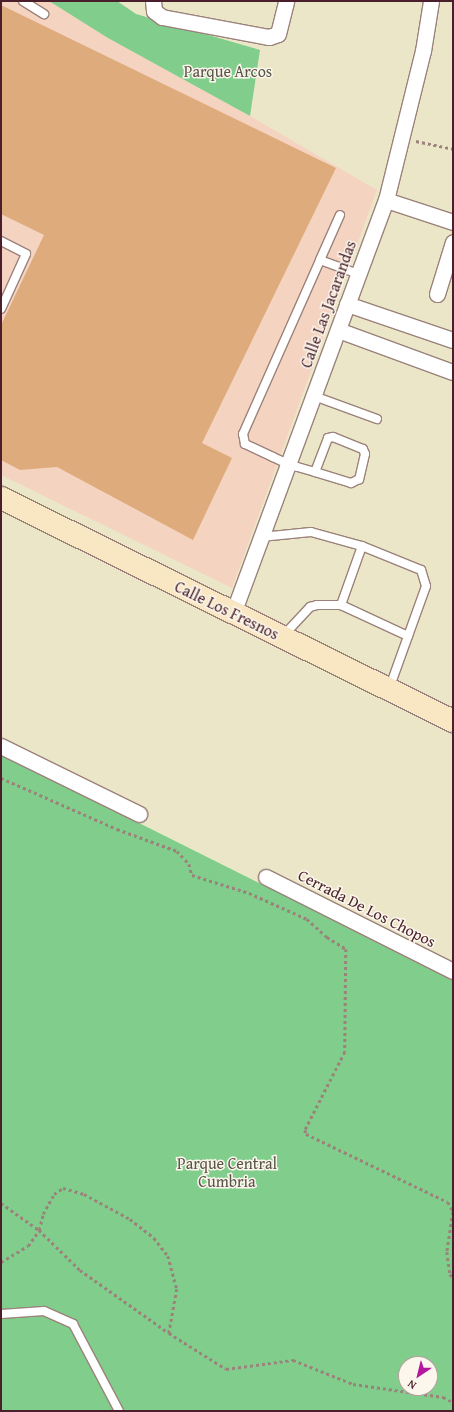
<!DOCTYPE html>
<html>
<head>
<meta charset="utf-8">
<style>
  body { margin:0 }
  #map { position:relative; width:454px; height:1412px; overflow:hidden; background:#ece6c8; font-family:"Gentium Book Plus",serif }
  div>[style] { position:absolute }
  .built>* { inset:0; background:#f5d3c1 }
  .green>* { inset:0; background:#80cd8c }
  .building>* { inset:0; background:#deac7c }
  .path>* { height:2.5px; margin-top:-1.25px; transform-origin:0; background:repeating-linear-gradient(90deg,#9b827a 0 3px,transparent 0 6px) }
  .roads { filter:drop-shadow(1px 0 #9b827a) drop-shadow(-1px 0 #9b827a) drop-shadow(0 1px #9b827a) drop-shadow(0 -1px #9b827a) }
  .lane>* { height:8px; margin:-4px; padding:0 4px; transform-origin:4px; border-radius:4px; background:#fff }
  .street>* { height:15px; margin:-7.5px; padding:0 7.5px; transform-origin:7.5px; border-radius:7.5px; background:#fff }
  .secondary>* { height:22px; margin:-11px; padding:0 11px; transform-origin:11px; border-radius:11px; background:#f9e7c3 }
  span { translate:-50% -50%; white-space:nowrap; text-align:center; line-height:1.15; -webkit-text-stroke:3px #fbf7ec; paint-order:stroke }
  .park-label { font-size:16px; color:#5a5348 }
  .street-label { font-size:16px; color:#4a1f2b }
  .frame { position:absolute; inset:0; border:2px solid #4a1f2b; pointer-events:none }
  .north { position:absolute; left:398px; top:1356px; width:40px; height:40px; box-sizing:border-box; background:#fbf7ec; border:1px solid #b4a19f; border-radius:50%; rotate:215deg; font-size:11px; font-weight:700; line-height:16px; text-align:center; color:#4a1f2b }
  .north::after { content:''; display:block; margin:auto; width:14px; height:18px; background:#b5179e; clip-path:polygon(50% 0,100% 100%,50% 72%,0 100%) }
</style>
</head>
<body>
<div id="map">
  <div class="built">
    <i style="clip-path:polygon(1px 1px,49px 1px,108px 38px,250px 116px,377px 190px,232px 588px,1px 475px)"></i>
  </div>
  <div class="green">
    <i style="clip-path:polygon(49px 1px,117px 1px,136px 14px,260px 50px,250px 116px,108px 38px)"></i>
    <i style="clip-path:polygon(evenodd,1px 754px,453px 980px,453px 1411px,1px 1411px,1px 754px,406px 1364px,430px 1364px,430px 1388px,406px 1388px,406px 1364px)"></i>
  </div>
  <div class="building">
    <i style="clip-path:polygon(1px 5px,336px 168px,202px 443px,232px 458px,193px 540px,57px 467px,20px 470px,1px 460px,1px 325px,44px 235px,1px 214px)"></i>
  </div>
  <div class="path">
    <i style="left:416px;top:141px;width:38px;rotate:12deg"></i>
    <i style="left:1px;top:778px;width:127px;rotate:23.7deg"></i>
    <i style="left:117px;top:829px;width:64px;rotate:20.1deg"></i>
    <i style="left:177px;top:851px;width:18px;rotate:47deg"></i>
    <i style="left:189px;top:864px;width:11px;rotate:75deg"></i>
    <i style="left:192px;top:875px;width:60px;rotate:17.5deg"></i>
    <i style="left:249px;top:893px;width:64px;rotate:24.1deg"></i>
    <i style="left:307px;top:919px;width:27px;rotate:42deg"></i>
    <i style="left:327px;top:937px;width:22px;rotate:32deg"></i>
    <i style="left:346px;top:949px;width:103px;rotate:90.6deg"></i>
    <i style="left:345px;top:1052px;width:88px;rotate:117.1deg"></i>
    <i style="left:305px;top:1130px;width:4px;rotate:76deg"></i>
    <i style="left:306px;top:1134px;width:157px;rotate:25.6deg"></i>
    <i style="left:448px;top:1202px;width:10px;rotate:61deg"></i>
    <i style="left:1px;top:1203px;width:47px;rotate:35.4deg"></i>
    <i style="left:39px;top:1230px;width:57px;rotate:44.3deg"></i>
    <i style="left:80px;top:1270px;width:109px;rotate:35.3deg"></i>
    <i style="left:169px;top:1333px;width:67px;rotate:32.3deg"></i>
    <i style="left:226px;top:1369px;width:68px;rotate:-7.7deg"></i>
    <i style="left:293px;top:1360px;width:65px;rotate:21.8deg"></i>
    <i style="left:353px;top:1384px;width:91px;rotate:8.2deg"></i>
    <i style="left:443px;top:1397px;width:11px;rotate:27deg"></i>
    <i style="left:453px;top:1212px;width:40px;rotate:98.5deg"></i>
    <i style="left:447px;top:1252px;width:22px;rotate:82deg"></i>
    <i style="left:450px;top:1274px;width:5px;rotate:53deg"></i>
    <i style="left:1px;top:1262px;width:31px;rotate:-31deg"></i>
    <i style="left:28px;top:1246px;width:19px;rotate:-55deg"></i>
    <i style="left:39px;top:1230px;width:16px;rotate:-76deg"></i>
    <i style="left:43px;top:1214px;width:23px;rotate:-61deg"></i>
    <i style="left:54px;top:1194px;width:11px;rotate:-34deg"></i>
    <i style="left:63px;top:1188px;width:22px;rotate:16deg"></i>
    <i style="left:84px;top:1194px;width:52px;rotate:28.5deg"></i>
    <i style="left:130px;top:1219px;width:31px;rotate:38deg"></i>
    <i style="left:154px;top:1238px;width:23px;rotate:52deg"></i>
    <i style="left:168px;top:1256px;width:34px;rotate:75deg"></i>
    <i style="left:177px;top:1289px;width:45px;rotate:100.3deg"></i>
  </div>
  <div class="roads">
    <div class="lane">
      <i style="left:23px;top:1px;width:25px;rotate:32deg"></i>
      <i style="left:1px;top:241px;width:28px;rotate:27deg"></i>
      <i style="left:26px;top:254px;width:60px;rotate:114.4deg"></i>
      <i style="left:320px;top:260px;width:49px;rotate:-66deg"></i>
      <i style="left:314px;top:396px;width:67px;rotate:20.1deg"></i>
      <i style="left:315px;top:472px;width:36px;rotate:-69deg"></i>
      <i style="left:328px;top:438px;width:5px;rotate:-11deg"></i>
      <i style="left:333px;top:437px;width:32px;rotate:22deg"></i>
      <i style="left:363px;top:449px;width:5px;rotate:68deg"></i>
      <i style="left:365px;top:454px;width:26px;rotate:103deg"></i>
      <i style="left:359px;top:479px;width:9px;rotate:153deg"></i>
      <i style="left:351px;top:483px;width:38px;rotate:-163deg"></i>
      <i style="left:315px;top:472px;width:19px;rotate:-164deg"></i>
      <i style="left:297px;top:467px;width:9px;rotate:-162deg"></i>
      <i style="left:288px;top:464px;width:17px;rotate:-155deg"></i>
      <i style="left:273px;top:457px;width:31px;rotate:-155deg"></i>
      <i style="left:245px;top:444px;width:10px;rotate:-101deg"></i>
      <i style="left:243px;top:434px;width:190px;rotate:-66.1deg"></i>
      <i style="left:320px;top:260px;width:40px;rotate:20.2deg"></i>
      <i style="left:261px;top:537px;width:50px;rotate:-5.7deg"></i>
      <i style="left:311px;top:532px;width:53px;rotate:15.4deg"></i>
      <i style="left:283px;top:636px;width:40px;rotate:-47deg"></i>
      <i style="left:310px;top:607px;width:7px;rotate:-16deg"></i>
      <i style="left:317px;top:605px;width:24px"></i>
      <i style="left:389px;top:689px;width:109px;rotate:-70.2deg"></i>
      <i style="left:426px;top:586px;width:17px;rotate:-107deg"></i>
      <i style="left:421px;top:570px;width:64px;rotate:-157.9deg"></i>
      <i style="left:362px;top:546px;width:63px;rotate:109.6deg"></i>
      <i style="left:341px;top:605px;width:74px;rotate:24.8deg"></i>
      <i style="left:1px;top:1314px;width:43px;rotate:-4deg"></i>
      <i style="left:44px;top:1311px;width:32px;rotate:24deg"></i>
      <i style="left:73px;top:1324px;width:98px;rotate:62.1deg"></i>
    </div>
    <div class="street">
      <i style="left:153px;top:1px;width:10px;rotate:84deg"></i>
      <i style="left:154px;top:11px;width:10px;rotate:37deg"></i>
      <i style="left:162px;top:17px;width:109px;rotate:10.6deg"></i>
      <i style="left:269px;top:37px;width:9px;rotate:-18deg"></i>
      <i style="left:278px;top:34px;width:34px;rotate:-76deg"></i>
      <i style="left:386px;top:200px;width:71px;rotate:18.2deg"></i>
      <i style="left:437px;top:294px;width:54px;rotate:-72.9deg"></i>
      <i style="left:347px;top:304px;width:112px;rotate:18.8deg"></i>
      <i style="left:338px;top:330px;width:122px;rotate:20.1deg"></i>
      <i style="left:233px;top:613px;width:440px;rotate:-69.7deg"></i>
      <i style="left:386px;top:200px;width:154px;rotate:-76.1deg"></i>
      <i style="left:423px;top:51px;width:51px;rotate:-80.9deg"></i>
      <i style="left:1px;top:746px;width:154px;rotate:26.2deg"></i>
      <i style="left:266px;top:877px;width:209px;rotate:26.7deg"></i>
    </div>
    <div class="secondary">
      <i style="left:1px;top:498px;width:504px;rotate:26.26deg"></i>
    </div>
  </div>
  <div class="park-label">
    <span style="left:228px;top:71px">Parque Arcos</span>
    <span style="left:227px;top:1172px">Parque Central<br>Cumbria</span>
  </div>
  <div class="street-label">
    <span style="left:328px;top:304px;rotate:-70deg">Calle Las Jacarandas</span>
    <span style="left:227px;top:610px;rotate:26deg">Calle Los Fresnos</span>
    <span style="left:367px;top:908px;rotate:27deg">Cerrada De Los Chopos</span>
  </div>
  <div class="frame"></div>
  <div class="north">N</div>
</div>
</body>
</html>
